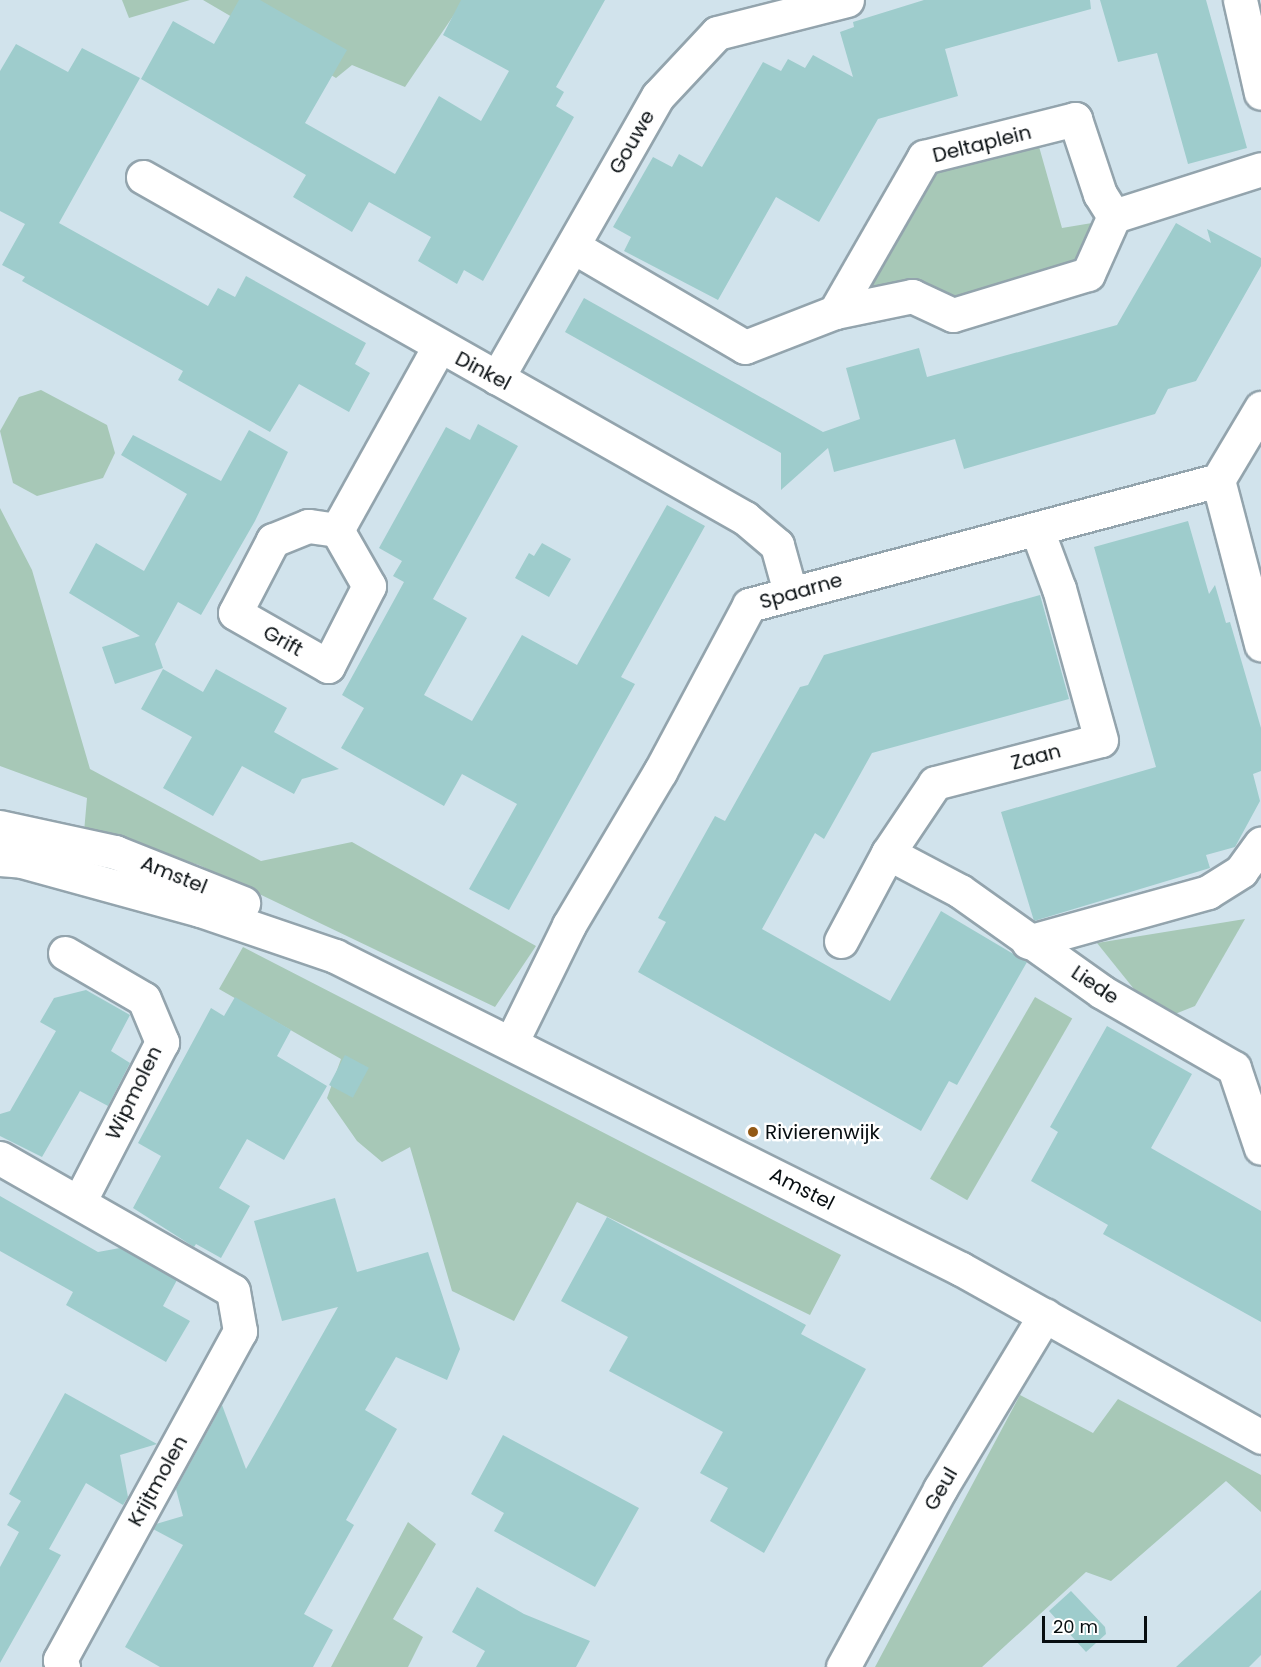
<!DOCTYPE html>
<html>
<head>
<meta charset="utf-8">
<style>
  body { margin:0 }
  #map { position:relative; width:1261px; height:1667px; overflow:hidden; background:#d1e3ec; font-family:Poppins,sans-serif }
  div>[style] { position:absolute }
  .green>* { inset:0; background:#a7c8b7; transform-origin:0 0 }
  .building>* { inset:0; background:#9ecccc; transform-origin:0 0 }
  .roads { filter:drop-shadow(2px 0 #93a4ad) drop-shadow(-2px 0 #93a4ad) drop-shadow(0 2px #93a4ad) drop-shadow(0 -2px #93a4ad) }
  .minor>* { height:33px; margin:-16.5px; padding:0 16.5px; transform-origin:16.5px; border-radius:16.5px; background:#fff }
  .dots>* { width:16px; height:16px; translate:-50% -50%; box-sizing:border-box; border:3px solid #fff; border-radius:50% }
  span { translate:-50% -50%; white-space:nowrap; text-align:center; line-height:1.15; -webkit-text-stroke:4.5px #fff; paint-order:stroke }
  .street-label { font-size:20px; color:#080e11 }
  .poi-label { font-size:20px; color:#080e11 }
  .left { translate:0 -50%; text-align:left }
  .scale { position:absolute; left:1042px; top:1616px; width:105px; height:27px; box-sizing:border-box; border:3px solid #080e11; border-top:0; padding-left:8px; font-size:18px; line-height:21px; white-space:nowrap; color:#080e11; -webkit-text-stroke:4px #fff; paint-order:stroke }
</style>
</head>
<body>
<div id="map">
  <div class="green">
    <i style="clip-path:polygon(122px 0,190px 0,129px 18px)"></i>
    <i style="clip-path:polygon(203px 0,464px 0,405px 87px,352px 65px,336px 78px)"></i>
    <i style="clip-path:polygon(1038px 143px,1062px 228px,1092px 223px,1093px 236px,1076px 270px,966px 305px,869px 294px,859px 286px,926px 173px)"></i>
    <i style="clip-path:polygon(41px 390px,107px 425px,115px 453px,103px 478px,37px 496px,13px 483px,0 431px,19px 397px)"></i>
    <i style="clip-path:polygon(0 508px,32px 570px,90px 769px,261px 861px,352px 842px,536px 946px,495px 1007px,199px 865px,84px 832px,87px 798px,0 766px)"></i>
    <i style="clip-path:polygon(1245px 919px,1195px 1006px,1170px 1016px,1146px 1004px,1097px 943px)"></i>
    <i style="clip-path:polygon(243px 947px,841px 1255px,810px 1315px,577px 1202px,514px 1321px,452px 1291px,410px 1147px,382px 1162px,357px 1141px,327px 1098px,341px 1059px,219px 989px)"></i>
    <i style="left:1035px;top:997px;width:43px;height:210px;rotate:30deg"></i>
    <i style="clip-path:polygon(1020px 1395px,1093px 1433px,1118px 1399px,1261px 1475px,1261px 1512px,1226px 1481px,1111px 1581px,1086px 1572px,982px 1667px,875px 1667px)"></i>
    <i style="clip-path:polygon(408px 1522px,436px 1544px,393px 1619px,423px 1637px,408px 1667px,331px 1667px)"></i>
  </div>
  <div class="building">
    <i style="clip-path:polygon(239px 0,260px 0,347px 50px,305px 123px,395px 174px,439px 96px,481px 121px,509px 71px,443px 35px,461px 0,605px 0,556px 87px,564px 92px,556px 106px,574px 117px,483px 281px,464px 270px,457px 284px,418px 261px,431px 237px,369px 202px,352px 232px,293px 197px,306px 175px,141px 79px,173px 21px,214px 44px)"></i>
    <i style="clip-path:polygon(924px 0,1090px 0,1091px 9px,945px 49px,958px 96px,878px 119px,819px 222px,776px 197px,718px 300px,624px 251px,631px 237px,613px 227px,653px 157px,672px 167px,679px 154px,702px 167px,763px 62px,781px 71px,788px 59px,805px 68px,813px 55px,853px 77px,840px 32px,854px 27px,853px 22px)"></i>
    <i style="clip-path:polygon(1100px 0,1206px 0,1247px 148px,1188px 164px,1157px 53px,1118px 62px)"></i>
    <i style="clip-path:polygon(16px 44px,68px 72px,82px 48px,140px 78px,59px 223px,208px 306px,218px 288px,235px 297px,246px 276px,366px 343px,355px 364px,370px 373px,349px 412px,299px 384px,270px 432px,178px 380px,183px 371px,22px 281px,25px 277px,2px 265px,25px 224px,0 211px,0 71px)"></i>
    <i style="clip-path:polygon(1176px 223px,1211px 243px,1207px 229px,1261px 258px,1261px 266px,1196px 381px,1168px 389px,1155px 414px,964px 469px,955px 439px,834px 472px,828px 448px,781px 490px,781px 453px,565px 332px,584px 298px,823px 432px,860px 419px,846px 368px,919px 348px,927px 377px,1117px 325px)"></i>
    <i style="clip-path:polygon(478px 424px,518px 446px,433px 599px,467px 618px,424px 695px,472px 721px,522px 635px,577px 665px,667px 505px,705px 526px,621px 677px,635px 684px,509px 910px,469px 889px,517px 804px,462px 774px,444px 806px,341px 748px,364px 708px,342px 695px,404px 582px,393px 576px,402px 561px,379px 548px,446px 427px,470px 440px)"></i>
    <i style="clip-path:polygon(249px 430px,288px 452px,255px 521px,201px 615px,178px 602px,155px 644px,163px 668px,115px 684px,102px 647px,140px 636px,69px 593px,96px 543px,144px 571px,187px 494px,121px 455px,133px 435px,221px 481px)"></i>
    <i style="clip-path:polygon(1188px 521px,1209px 594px,1215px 585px,1226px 623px,1230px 622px,1261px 728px,1261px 771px,1253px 774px,1260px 801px,1235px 847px,1206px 855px,1210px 868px,1034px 921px,1001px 812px,1156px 767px,1094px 547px)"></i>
    <i style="clip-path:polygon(542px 543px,571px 559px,549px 597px,515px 578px,529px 553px,534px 556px)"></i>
    <i style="clip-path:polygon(1040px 595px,1069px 699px,872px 753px,824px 839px,815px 833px,762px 929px,890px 1001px,941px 911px,1027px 962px,957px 1085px,949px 1081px,921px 1131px,638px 972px,666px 922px,658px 918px,715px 816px,725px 821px,800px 687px,808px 685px,824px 655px)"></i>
    <i style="clip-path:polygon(163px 669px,203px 692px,216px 669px,287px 708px,274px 732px,339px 769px,302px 779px,294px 794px,242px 766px,213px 816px,163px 788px,192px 737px,141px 709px)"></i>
    <i style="clip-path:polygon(86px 990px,130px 1015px,111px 1051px,130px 1063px,108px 1106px,80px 1091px,42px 1157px,0 1136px,0 1114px,10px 1111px,56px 1031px,40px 1022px,54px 998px)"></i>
    <i style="clip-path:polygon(235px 997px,291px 1030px,277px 1056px,327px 1086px,284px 1160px,247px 1139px,219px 1188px,250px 1206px,221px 1258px,196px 1244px,194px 1247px,133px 1208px,161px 1156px,138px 1143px,211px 1008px,224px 1016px)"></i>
    <i style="clip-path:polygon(1107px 1026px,1192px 1074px,1151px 1148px,1261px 1211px,1261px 1322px,1103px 1234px,1108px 1225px,1031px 1181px,1058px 1132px,1050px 1127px)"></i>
    <i style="left:345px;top:1055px;width:27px;height:34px;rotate:28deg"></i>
    <i style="clip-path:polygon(0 1196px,98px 1252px,120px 1248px,177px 1280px,163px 1306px,190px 1321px,166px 1362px,66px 1305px,73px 1292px,0 1251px)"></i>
    <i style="clip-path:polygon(335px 1198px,357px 1272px,428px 1252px,460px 1349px,447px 1380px,396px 1357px,365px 1410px,397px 1429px,346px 1520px,354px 1525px,304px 1614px,333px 1630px,313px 1667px,160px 1667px,125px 1647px,183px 1545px,153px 1529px,156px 1524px,183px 1516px,176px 1489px,222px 1405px,246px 1469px,338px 1307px,282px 1321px,254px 1221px)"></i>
    <i style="clip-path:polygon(607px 1217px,806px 1325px,801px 1334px,866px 1369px,764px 1553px,710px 1521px,728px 1488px,700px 1473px,723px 1432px,609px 1371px,628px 1337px,561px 1301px)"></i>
    <i style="clip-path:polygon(65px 1393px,157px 1444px,120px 1455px,128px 1497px,123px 1505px,86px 1483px,49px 1549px,61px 1555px,0 1663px,0 1567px,19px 1532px,7px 1525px,21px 1501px,9px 1494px)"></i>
    <i style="clip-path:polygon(503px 1435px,639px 1508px,595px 1587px,494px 1531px,504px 1513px,471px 1494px)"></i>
    <i style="clip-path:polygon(477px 1587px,524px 1614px,590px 1641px,576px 1667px,476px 1667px,485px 1651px,452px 1632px)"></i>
    <i style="clip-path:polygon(1261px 1590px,1261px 1655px,1249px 1667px,1176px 1667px)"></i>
    <i style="clip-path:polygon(1071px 1591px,1105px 1627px,1106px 1634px,1086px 1652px,1049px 1611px)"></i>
  </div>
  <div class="roads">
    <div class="minor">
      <i style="left:1240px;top:0;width:95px;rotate:77.3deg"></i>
      <i style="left:143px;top:177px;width:692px;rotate:29.53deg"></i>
      <i style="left:745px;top:518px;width:42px;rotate:40.2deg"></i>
      <i style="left:777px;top:545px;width:49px;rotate:74.5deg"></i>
      <i style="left:574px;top:247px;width:198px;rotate:30.3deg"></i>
      <i style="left:745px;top:347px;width:97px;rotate:-21.3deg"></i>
      <i style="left:835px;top:312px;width:79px;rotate:-11.7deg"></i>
      <i style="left:912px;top:296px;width:45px;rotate:24.9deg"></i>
      <i style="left:953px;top:315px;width:141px;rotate:-16.9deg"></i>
      <i style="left:1088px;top:274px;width:64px;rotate:-65.9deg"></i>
      <i style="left:835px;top:312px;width:179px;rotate:-60.1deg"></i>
      <i style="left:924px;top:157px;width:156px;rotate:-14.1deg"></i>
      <i style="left:1075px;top:119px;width:79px;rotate:71.6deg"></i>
      <i style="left:1100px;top:194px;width:26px;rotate:58deg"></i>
      <i style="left:1114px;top:216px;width:154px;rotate:-17.7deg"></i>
      <i style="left:497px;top:378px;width:325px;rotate:-60.3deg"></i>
      <i style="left:658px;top:96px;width:86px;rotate:-46.9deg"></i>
      <i style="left:717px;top:33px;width:134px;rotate:-14.2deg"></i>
      <i style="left:1218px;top:480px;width:170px;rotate:75.3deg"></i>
      <i style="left:337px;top:530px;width:29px;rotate:-172deg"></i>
      <i style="left:308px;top:526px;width:38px;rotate:158deg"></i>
      <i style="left:273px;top:540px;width:82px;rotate:117.5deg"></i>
      <i style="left:235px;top:613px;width:107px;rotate:29.7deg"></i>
      <i style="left:328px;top:666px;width:90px;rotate:-62.9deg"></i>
      <i style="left:369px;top:586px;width:64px;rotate:-119.7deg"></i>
      <i style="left:337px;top:530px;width:210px;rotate:-60.9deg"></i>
      <i style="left:0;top:827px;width:118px;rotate:12.3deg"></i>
      <i style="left:115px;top:852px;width:138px;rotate:21.7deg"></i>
      <i style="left:888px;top:853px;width:81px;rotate:27.8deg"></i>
      <i style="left:960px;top:891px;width:174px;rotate:35.4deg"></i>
      <i style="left:1102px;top:992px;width:152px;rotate:29.9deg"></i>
      <i style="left:1234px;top:1068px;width:84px;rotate:71.4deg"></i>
      <i style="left:0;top:859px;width:22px;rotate:5deg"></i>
      <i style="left:22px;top:861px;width:185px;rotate:15.4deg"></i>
      <i style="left:200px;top:910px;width:143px;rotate:18.8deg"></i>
      <i style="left:335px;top:956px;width:700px;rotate:26.57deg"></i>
      <i style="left:961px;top:1269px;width:344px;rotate:29.2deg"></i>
      <i style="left:841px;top:941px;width:100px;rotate:-61.9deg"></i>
      <i style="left:888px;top:853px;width:84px;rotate:-56.1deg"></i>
      <i style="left:935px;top:783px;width:171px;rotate:-14.5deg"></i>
      <i style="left:1101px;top:740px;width:157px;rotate:-105.5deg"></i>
      <i style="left:1059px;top:589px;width:63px;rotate:-110.4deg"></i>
      <i style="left:1028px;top:942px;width:187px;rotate:-15.5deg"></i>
      <i style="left:1208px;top:892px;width:39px;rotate:-32deg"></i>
      <i style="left:1241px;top:871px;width:34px;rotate:-54deg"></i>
      <i style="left:65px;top:953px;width:91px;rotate:30.2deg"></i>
      <i style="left:144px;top:999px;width:47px;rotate:67.3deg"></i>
      <i style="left:162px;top:1042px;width:180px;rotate:117.4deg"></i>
      <i style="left:512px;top:1041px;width:129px;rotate:-63.8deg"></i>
      <i style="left:569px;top:925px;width:178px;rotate:-59.3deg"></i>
      <i style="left:660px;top:772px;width:189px;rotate:-61.9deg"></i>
      <i style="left:749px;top:605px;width:485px;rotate:-14.9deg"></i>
      <i style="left:1218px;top:480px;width:84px;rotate:-59.2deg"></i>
      <i style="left:0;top:1158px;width:268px;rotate:29.7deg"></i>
      <i style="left:233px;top:1291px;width:41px;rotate:80.1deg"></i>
      <i style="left:240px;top:1331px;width:375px;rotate:118.7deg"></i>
      <i style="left:60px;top:1660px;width:8px;rotate:67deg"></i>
      <i style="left:843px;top:1667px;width:203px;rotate:-61.4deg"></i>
      <i style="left:940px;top:1489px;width:203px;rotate:-58.9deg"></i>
    </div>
  </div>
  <div class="dots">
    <i style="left:753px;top:1132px;background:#935915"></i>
  </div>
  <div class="street-label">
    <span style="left:632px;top:142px;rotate:-60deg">Gouwe</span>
    <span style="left:982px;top:144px;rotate:-14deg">Deltaplein</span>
    <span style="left:483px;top:371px;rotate:28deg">Dinkel</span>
    <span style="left:801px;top:591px;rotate:-16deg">Spaarne</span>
    <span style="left:283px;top:641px;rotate:29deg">Grift</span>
    <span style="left:1036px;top:757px;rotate:-15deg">Zaan</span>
    <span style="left:174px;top:875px;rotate:22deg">Amstel</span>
    <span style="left:1095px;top:985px;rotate:34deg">Liede</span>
    <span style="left:134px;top:1093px;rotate:-64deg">Wipmolen</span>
    <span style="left:802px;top:1189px;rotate:27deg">Amstel</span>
    <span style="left:158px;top:1481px;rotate:-61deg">Krijtmolen</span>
    <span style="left:941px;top:1489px;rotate:-60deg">Geul</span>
  </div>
  <div class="poi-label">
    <span class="left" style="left:765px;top:1132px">Rivierenwijk</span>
  </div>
  <div class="scale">20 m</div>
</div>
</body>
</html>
